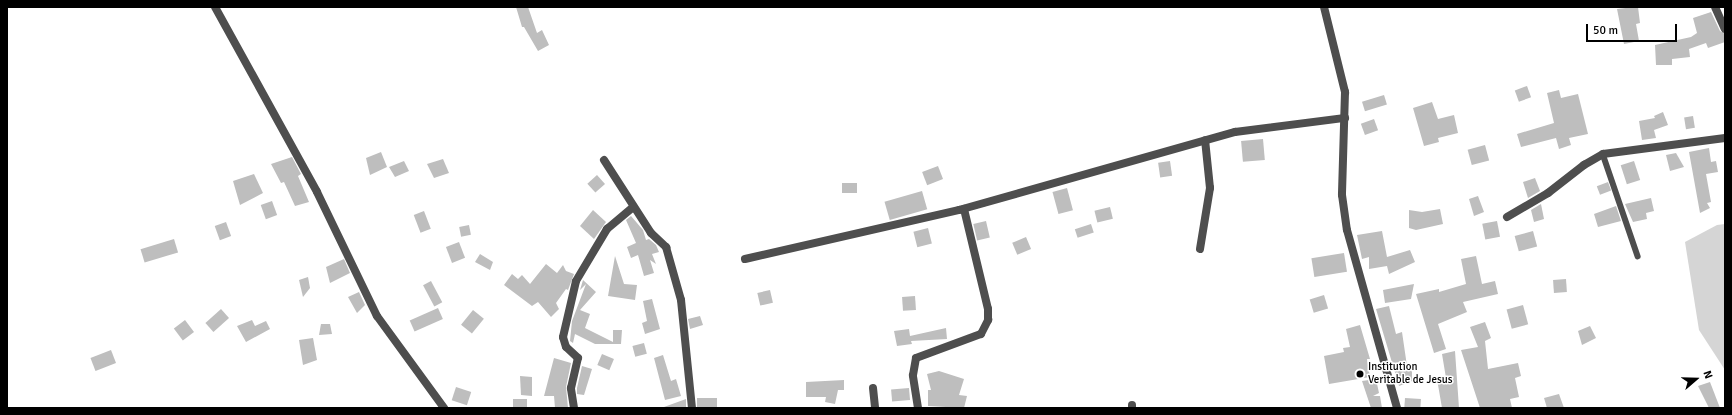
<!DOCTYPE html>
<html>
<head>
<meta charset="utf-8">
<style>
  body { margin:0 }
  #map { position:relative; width:1732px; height:415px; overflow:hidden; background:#fff; font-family:Signika,sans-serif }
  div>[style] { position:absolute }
  .green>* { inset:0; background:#d5d5d5 }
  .building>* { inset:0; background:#bebebe; transform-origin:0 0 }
  .lane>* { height:5.5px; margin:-2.75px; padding:0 2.75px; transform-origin:2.75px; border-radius:2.75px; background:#4e4e4e }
  .street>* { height:8px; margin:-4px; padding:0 4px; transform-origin:4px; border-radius:4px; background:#4e4e4e }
  .dots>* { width:11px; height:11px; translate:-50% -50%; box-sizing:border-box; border:2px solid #fff; border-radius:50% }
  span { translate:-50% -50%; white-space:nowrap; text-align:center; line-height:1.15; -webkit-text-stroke:3px #fff; paint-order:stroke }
  .poi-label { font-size:11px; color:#000 }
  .left { translate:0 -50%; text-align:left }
  .frame { position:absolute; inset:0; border:8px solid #000; pointer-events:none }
  .north { position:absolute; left:1676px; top:359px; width:40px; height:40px; -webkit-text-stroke:3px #fff; paint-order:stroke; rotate:70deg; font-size:11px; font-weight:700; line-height:16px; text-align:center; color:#000 }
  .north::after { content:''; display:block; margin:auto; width:14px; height:18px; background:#000; clip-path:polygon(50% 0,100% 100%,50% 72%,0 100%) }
  .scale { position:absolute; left:1586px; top:24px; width:91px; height:18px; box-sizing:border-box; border:2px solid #000; border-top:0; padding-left:5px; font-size:12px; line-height:14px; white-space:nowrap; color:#000; -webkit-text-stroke:3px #fff; paint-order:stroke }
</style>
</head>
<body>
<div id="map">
  <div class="green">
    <i style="clip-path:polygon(1725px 224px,1725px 370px,1699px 330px,1685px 242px,1717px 225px)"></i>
  </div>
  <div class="building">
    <i style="clip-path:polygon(516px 7px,528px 7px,537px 33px,542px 30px,549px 45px,538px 51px,524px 27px,522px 27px)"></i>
    <i style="clip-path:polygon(1634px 7px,1638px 7px,1640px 23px,1636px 24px,1639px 41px,1624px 44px,1617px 9px)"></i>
    <i style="clip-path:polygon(1711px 12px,1720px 31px,1725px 34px,1725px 42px,1708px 48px,1706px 43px,1689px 49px,1690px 57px,1672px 59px,1672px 65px,1656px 65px,1655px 45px,1691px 37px,1697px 33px,1693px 18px)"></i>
    <i style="left:1527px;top:86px;width:12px;height:13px;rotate:70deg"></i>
    <i style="clip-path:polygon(1559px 90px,1561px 98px,1578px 94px,1588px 134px,1569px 138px,1571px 145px,1559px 149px,1556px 138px,1521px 147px,1517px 134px,1554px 123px,1547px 93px)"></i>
    <i style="left:1384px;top:95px;width:10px;height:23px;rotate:73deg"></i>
    <i style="clip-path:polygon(1432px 102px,1438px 119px,1454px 115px,1458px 133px,1438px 138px,1439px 142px,1424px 146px,1413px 108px)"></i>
    <i style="clip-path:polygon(1663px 112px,1668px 125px,1654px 130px,1656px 138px,1642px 140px,1639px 121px,1655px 118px,1654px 116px)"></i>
    <i style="left:1693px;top:116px;width:12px;height:9px;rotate:81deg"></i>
    <i style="left:1374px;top:119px;width:12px;height:14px;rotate:70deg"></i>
    <i style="left:1263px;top:139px;width:21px;height:22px;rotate:85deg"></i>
    <i style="left:1485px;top:145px;width:16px;height:18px;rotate:75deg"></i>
    <i style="clip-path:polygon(1709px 148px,1711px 162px,1716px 161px,1718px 172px,1706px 174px,1711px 202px,1707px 203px,1710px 208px,1700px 213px,1689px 152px)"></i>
    <i style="clip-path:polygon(381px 152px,387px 167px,370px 175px,366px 158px)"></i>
    <i style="clip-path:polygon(1676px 153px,1684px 167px,1670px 171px,1666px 155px)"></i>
    <i style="clip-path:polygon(292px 157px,301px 174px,298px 176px,309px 202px,295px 206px,284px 182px,281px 183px,271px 164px)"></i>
    <i style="clip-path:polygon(443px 159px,449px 173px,434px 178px,427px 164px)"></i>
    <i style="clip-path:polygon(404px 161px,409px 171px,395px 177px,389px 167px)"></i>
    <i style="left:1170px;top:161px;width:15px;height:12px;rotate:82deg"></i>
    <i style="left:1634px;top:161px;width:20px;height:14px;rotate:72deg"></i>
    <i style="left:938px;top:166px;width:14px;height:17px;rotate:69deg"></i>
    <i style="clip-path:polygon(254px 174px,263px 193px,240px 205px,233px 181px)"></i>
    <i style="left:597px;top:175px;width:12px;height:13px;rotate:48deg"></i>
    <i style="clip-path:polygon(1535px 178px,1540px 191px,1528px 198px,1523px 182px)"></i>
    <i style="left:1608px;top:182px;width:9px;height:12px;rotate:69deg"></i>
    <i style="left:857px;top:183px;width:10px;height:15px;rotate:90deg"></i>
    <i style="left:1067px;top:188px;width:23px;height:15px;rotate:75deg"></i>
    <i style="left:922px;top:191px;width:19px;height:39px;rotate:74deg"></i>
    <i style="clip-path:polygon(1478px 196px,1484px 212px,1474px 216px,1469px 199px)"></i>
    <i style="clip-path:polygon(1651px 198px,1654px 211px,1646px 213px,1647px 219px,1633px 222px,1625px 204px)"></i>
    <i style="left:272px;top:201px;width:15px;height:12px;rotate:70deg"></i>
    <i style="clip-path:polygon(1541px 204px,1544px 219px,1534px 222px,1531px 210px)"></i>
    <i style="clip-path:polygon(1616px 206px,1621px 221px,1598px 227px,1594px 214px)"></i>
    <i style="left:1110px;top:207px;width:12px;height:16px;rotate:76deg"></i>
    <i style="clip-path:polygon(1440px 209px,1443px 224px,1416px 230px,1409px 228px,1409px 210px,1422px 212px)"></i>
    <i style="clip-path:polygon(593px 210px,606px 222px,594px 239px,580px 226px)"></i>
    <i style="left:424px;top:211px;width:19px;height:11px;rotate:69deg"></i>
    <i style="clip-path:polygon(631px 216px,643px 230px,646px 240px,649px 239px,656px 245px,659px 252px,652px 254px,656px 264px,650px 260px,654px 273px,644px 276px,638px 255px,631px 258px,627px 247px,636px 243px,626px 220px)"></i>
    <i style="left:986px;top:221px;width:17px;height:13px;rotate:77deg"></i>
    <i style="left:1497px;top:221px;width:16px;height:15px;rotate:79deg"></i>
    <i style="left:226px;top:222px;width:15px;height:12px;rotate:70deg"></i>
    <i style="left:1091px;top:224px;width:9px;height:17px;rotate:72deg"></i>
    <i style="left:469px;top:225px;width:10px;height:10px;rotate:79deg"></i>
    <i style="left:928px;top:228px;width:16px;height:15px;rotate:76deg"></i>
    <i style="clip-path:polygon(1382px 231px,1387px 257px,1410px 250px,1415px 262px,1389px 274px,1387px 266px,1369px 269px,1369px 257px,1362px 259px,1357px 235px)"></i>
    <i style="left:1533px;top:231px;width:16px;height:19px;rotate:75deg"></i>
    <i style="left:1026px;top:237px;width:13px;height:15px;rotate:67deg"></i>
    <i style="left:174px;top:239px;width:14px;height:35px;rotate:73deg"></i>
    <i style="left:459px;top:242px;width:17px;height:14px;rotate:69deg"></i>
    <i style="left:1344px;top:253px;width:19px;height:33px;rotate:81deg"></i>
    <i style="clip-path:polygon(480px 254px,493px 262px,490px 270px,475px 262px)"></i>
    <i style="clip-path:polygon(615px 256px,624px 284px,637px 285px,635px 300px,608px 296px)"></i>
    <i style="clip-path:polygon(1476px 256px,1482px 284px,1495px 281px,1498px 294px,1463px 302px,1467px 312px,1438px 324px,1446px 349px,1434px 353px,1416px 294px,1439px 289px,1439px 292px,1466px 284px,1461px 259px)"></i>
    <i style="clip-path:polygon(344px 259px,350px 273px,330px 283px,326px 267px)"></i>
    <i style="clip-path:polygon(546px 264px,557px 273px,563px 265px,566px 271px,574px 274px,568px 290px,566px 289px,556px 303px,559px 309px,551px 317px,538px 302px,532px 306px,504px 285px,512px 274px,518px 279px,522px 275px,530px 284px)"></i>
    <i style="clip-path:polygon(308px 277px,310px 288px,303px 297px,299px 280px)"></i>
    <i style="left:1566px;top:279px;width:13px;height:13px;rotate:86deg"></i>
    <i style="clip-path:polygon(583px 280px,596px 292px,580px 310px,590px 314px,585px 328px,613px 342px,613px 330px,622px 330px,621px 344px,595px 344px,575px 334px,573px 343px,570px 341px,572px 321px,586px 284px,580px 290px)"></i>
    <i style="left:431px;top:281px;width:24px;height:9px;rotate:62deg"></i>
    <i style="clip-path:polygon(1414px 284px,1411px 299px,1385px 303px,1383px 290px)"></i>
    <i style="left:770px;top:290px;width:13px;height:13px;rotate:77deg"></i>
    <i style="clip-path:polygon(359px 292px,365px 305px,357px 313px,348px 297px)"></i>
    <i style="left:1324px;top:295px;width:14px;height:15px;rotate:73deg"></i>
    <i style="left:915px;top:296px;width:14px;height:13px;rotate:86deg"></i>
    <i style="clip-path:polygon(652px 299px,660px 329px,645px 334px,642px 323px,647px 321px,643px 301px)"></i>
    <i style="left:1523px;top:305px;width:20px;height:17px;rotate:75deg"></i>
    <i style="clip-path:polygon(1389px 306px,1396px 334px,1402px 332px,1407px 366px,1412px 365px,1412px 381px,1399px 386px,1376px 309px)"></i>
    <i style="left:438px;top:308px;width:12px;height:31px;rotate:66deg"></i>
    <i style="left:221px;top:309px;width:12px;height:21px;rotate:48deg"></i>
    <i style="left:473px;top:310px;width:14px;height:19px;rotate:39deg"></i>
    <i style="clip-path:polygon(700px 316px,703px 325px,690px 329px,688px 319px)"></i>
    <i style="left:185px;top:320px;width:15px;height:14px;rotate:53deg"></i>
    <i style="clip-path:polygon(252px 320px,255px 326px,266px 321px,270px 329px,246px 342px,237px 326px)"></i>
    <i style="clip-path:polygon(1485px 322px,1491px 338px,1485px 341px,1488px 369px,1518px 363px,1521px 376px,1515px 378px,1519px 397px,1510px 399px,1512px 408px,1480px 408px,1461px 350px,1478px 347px,1470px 327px)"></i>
    <i style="clip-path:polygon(321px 324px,330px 324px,332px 334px,319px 335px)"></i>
    <i style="clip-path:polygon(1360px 325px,1370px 359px,1367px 359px,1370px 377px,1329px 384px,1324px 356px,1344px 352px,1343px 348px,1350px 347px,1346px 329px)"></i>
    <i style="clip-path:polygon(1590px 326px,1596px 338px,1582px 345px,1578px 331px)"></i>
    <i style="clip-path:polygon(946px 328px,947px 339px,911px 341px,912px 344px,897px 346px,894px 331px,909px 329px,910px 336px)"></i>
    <i style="clip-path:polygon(313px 338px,317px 360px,303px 365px,299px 340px)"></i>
    <i style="left:644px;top:343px;width:11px;height:12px;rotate:75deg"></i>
    <i style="left:111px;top:350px;width:14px;height:22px;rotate:69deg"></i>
    <i style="clip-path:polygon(1455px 351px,1459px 408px,1442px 408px,1437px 379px,1446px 378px,1442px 354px)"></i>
    <i style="left:602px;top:354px;width:13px;height:12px;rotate:23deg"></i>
    <i style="clip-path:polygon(663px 355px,671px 381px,676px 379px,681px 396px,665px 400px,654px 358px)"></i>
    <i style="clip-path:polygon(554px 358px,571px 363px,566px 387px,568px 408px,555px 408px,554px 396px,544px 396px)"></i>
    <i style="clip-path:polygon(582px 366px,592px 369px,584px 395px,577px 394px,577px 388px)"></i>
    <i style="clip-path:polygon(939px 371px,964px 379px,959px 395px,967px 396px,964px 408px,928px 406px,928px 390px,931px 390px,927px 374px)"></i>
    <i style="clip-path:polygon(520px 376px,532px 377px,532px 396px,521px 395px)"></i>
    <i style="clip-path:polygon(1376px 379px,1379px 393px,1373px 396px,1380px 396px,1382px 408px,1371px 408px,1362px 381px)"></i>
    <i style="clip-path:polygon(844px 380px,844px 390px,838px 390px,835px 404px,825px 402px,826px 397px,806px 397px,806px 382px)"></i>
    <i style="clip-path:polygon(1710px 382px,1720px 408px,1709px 408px,1698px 386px)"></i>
    <i style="left:456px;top:387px;width:16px;height:14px;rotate:18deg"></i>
    <i style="left:909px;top:388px;width:12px;height:18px;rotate:85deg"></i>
    <i style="clip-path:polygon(1559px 394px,1564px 408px,1547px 408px,1544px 398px)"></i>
    <i style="left:697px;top:398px;width:20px;height:10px"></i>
    <i style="left:1405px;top:398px;width:16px;height:10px;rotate:4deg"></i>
    <i style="left:513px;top:399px;width:14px;height:9px"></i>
    <i style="clip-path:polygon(686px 399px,686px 408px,664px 408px,664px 407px)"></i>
  </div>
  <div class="lane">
    <i style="left:1603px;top:154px;width:108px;rotate:71.1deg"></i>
  </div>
  <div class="street">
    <i style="left:215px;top:7px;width:211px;rotate:61.1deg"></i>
    <i style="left:317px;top:192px;width:138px;rotate:64.2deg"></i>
    <i style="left:377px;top:316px;width:114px;rotate:53.9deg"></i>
    <i style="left:1324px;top:7px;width:88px;rotate:76.1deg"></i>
    <i style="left:1345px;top:92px;width:103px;rotate:91.7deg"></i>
    <i style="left:1342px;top:195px;width:35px;rotate:82deg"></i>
    <i style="left:1347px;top:230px;width:185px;rotate:74.3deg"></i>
    <i style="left:1715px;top:7px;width:24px;rotate:66deg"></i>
    <i style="left:604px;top:160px;width:87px;rotate:57.2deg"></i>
    <i style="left:651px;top:233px;width:21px;rotate:43deg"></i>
    <i style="left:666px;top:247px;width:55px;rotate:74.2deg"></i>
    <i style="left:681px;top:300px;width:109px;rotate:84.2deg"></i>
    <i style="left:1507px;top:217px;width:48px;rotate:-30.3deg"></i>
    <i style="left:1548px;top:193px;width:46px;rotate:-37.9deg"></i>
    <i style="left:1584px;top:165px;width:22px;rotate:-30deg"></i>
    <i style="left:1603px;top:154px;width:123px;rotate:-7.5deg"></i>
    <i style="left:1200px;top:249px;width:62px;rotate:-80.7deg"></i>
    <i style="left:1210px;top:188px;width:48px;rotate:-95.9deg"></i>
    <i style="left:745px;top:259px;width:220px;rotate:-12.9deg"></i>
    <i style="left:959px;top:210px;width:287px;rotate:-15.8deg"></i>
    <i style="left:1235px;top:132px;width:111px;rotate:-7.3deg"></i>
    <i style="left:873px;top:388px;width:20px;rotate:84deg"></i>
    <i style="left:574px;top:408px;width:20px;rotate:-99deg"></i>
    <i style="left:571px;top:388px;width:31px;rotate:-77deg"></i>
    <i style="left:578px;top:358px;width:16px;rotate:-137deg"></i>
    <i style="left:566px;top:347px;width:10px;rotate:-107deg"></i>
    <i style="left:563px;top:337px;width:57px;rotate:-76.9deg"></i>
    <i style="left:576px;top:281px;width:61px;rotate:-59.2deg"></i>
    <i style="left:607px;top:229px;width:34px;rotate:-40deg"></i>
    <i style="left:918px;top:408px;width:33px;rotate:-99deg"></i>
    <i style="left:913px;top:375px;width:17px;rotate:-80deg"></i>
    <i style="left:916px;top:358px;width:69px;rotate:-20.3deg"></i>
    <i style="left:981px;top:334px;width:16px;rotate:-63deg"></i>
    <i style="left:988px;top:320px;width:11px;rotate:-90deg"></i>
    <i style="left:988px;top:309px;width:103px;rotate:-103.5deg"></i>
    <i style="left:1132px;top:408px;width:3px;rotate:-90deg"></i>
  </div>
  <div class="dots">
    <i style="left:1360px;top:374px;background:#000"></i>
  </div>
  <div class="poi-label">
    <span class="left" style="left:1368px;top:374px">Institution<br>Veritable de Jesus</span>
  </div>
  <div class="frame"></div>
  <div class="north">N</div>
  <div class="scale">50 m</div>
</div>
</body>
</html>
